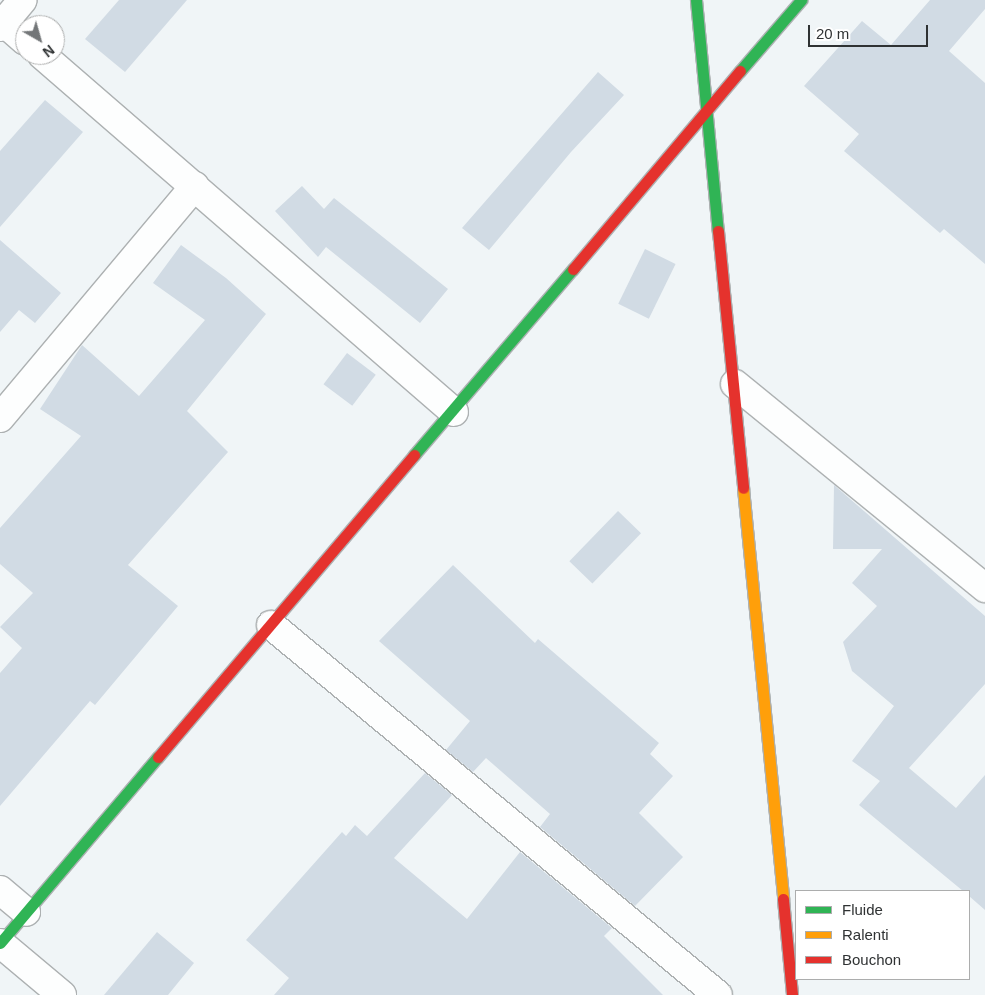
<!DOCTYPE html>
<html>
<head>
<meta charset="utf-8">
<style>
  body { margin:0 }
  #map { position:relative; width:985px; height:995px; overflow:hidden; background:#f0f5f7; font-family:Arial,sans-serif }
  div>[style] { position:absolute }
  .building>* { inset:0; background:#d1dbe4; transform-origin:0 0 }
  .roads { filter:drop-shadow(1px 0 #adb1b2) drop-shadow(-1px 0 #adb1b2) drop-shadow(0 1px #adb1b2) drop-shadow(0 -1px #adb1b2) }
  .street>* { height:28px; margin:-14px; padding:0 14px; transform-origin:14px; border-radius:14px; background:#fdfefe }
  .fast>* { height:11px; margin:-5.5px; padding:0 5.5px; transform-origin:5.5px; border-radius:5.5px; background:#30b455 }
  .slow>* { height:11px; margin:-5.5px; padding:0 5.5px; transform-origin:5.5px; border-radius:5.5px; background:#ff9f0a }
  .jam>* { height:11px; margin:-5.5px; padding:0 5.5px; transform-origin:5.5px; border-radius:5.5px; background:#e5322d }
  span { translate:-50% -50%; white-space:nowrap; text-align:center; line-height:1.15; -webkit-text-stroke:4px #fff; paint-order:stroke }
  .legend { position:absolute; left:795px; top:890px; width:175px; height:90px; box-sizing:border-box; background:#fff; border:1px solid #acadad; margin:0; padding:6px 9px; list-style:none; font-size:15px; color:#2f3233 }
  .legend li { display:flex; align-items:center; gap:10px; height:25px }
  .legend b { width:25px; border:1px solid #acadad }
  .north { position:absolute; left:15px; top:15px; width:50px; height:50px; box-sizing:border-box; background:#fff; border:1px solid #acadad; border-radius:50%; rotate:142deg; font-size:14px; font-weight:700; line-height:20px; text-align:center; color:#2f3233 }
  .north::after { content:''; display:block; margin:auto; width:18px; height:22px; background:#737678; clip-path:polygon(50% 0,100% 100%,50% 72%,0 100%) }
  .scale { position:absolute; left:808px; top:25px; width:120px; height:22px; box-sizing:border-box; border:2px solid #2f3233; border-top:0; padding-left:6px; font-size:15px; line-height:18px; white-space:nowrap; color:#2f3233; -webkit-text-stroke:4px #fff; paint-order:stroke }
</style>
</head>
<body>
<div id="map">
  <div class="building">
    <i style="clip-path:polygon(119px 0,187px 0,125px 72px,85px 39px)"></i>
    <i style="clip-path:polygon(930px 0,985px 0,985px 9px,949px 51px,985px 83px,985px 264px,944px 229px,940px 233px,844px 151px,859px 134px,804px 86px,862px 21px,891px 45px)"></i>
    <i style="clip-path:polygon(598px 72px,624px 95px,571px 152px,489px 250px,462px 228px)"></i>
    <i style="clip-path:polygon(45px 100px,83px 132px,0 227px,0 151px)"></i>
    <i style="clip-path:polygon(302px 186px,324px 209px,334px 198px,448px 289px,420px 323px,326px 247px,318px 257px,275px 211px)"></i>
    <i style="clip-path:polygon(0 240px,61px 293px,35px 323px,19px 310px,0 332px)"></i>
    <i style="clip-path:polygon(181px 245px,226px 278px,266px 314px,187px 411px,228px 452px,128px 565px,178px 606px,95px 705px,90px 701px,0 806px,0 673px,22px 648px,0 627px,33px 593px,0 564px,0 528px,81px 436px,40px 409px,82px 345px,139px 396px,205px 320px,153px 283px)"></i>
    <i style="left:645px;top:249px;width:34px;height:61px;rotate:26deg"></i>
    <i style="left:347px;top:353px;width:36px;height:39px;rotate:37deg"></i>
    <i style="clip-path:polygon(834px 485px,985px 616px,985px 684px,909px 768px,956px 808px,985px 775px,985px 910px,969px 896px,969px 891px,963px 891px,859px 805px,880px 781px,852px 761px,894px 706px,852px 671px,843px 642px,877px 606px,852px 583px,882px 549px,833px 549px)"></i>
    <i style="left:618px;top:511px;width:32px;height:70px;rotate:44deg"></i>
    <i style="clip-path:polygon(453px 565px,535px 643px,538px 639px,659px 743px,650px 754px,673px 776px,639px 813px,683px 857px,635px 906px,540px 827px,550px 814px,486px 758px,473px 772px,446px 750px,470px 721px,379px 641px)"></i>
    <i style="clip-path:polygon(425px 773px,452px 795px,394px 858px,467px 919px,520px 852px,612px 928px,604px 936px,663px 995px,274px 995px,289px 978px,246px 940px,342px 832px,346px 836px,355px 825px,367px 836px)"></i>
    <i style="clip-path:polygon(157px 932px,194px 963px,168px 995px,104px 995px)"></i>
  </div>
  <div class="roads">
    <div class="street">
      <i style="left:0;top:19px;width:33px;rotate:41deg"></i>
      <i style="left:0;top:27px;width:35px;rotate:-50deg"></i>
      <i style="left:42px;top:55px;width:545px;rotate:40.91deg"></i>
      <i style="left:735px;top:384px;width:323px;rotate:39.2deg"></i>
      <i style="left:0;top:418px;width:303px;rotate:-50deg"></i>
      <i style="left:271px;top:625px;width:580px;rotate:39.62deg"></i>
      <i style="left:0;top:890px;width:34px;rotate:40deg"></i>
      <i style="left:0;top:943px;width:81px;rotate:40deg"></i>
    </div>
    <div class="fast">
      <i style="left:696px;top:0;width:232px;rotate:84.6deg"></i>
      <i style="left:740px;top:71px;width:94px;rotate:-49.3deg"></i>
      <i style="left:414px;top:455px;width:245px;rotate:-49.5deg"></i>
      <i style="left:0;top:943px;width:244px;rotate:-49.7deg"></i>
    </div>
    <div class="slow">
      <i style="left:743px;top:488px;width:413px;rotate:84.4deg"></i>
    </div>
    <div class="jam">
      <i style="left:718px;top:231px;width:258px;rotate:84.4deg"></i>
      <i style="left:573px;top:269px;width:259px;rotate:-49.9deg"></i>
      <i style="left:158px;top:757px;width:396px;rotate:-49.7deg"></i>
      <i style="left:783px;top:899px;width:96px;rotate:84.6deg"></i>
    </div>
  </div>
  <ul class="legend">
  <li><b style="height:6px;background:#30b455"></b>Fluide</li>
  <li><b style="height:6px;background:#ff9f0a"></b>Ralenti</li>
  <li><b style="height:6px;background:#e5322d"></b>Bouchon</li>
  </ul>
  <div class="north">N</div>
  <div class="scale">20 m</div>
</div>
</body>
</html>
